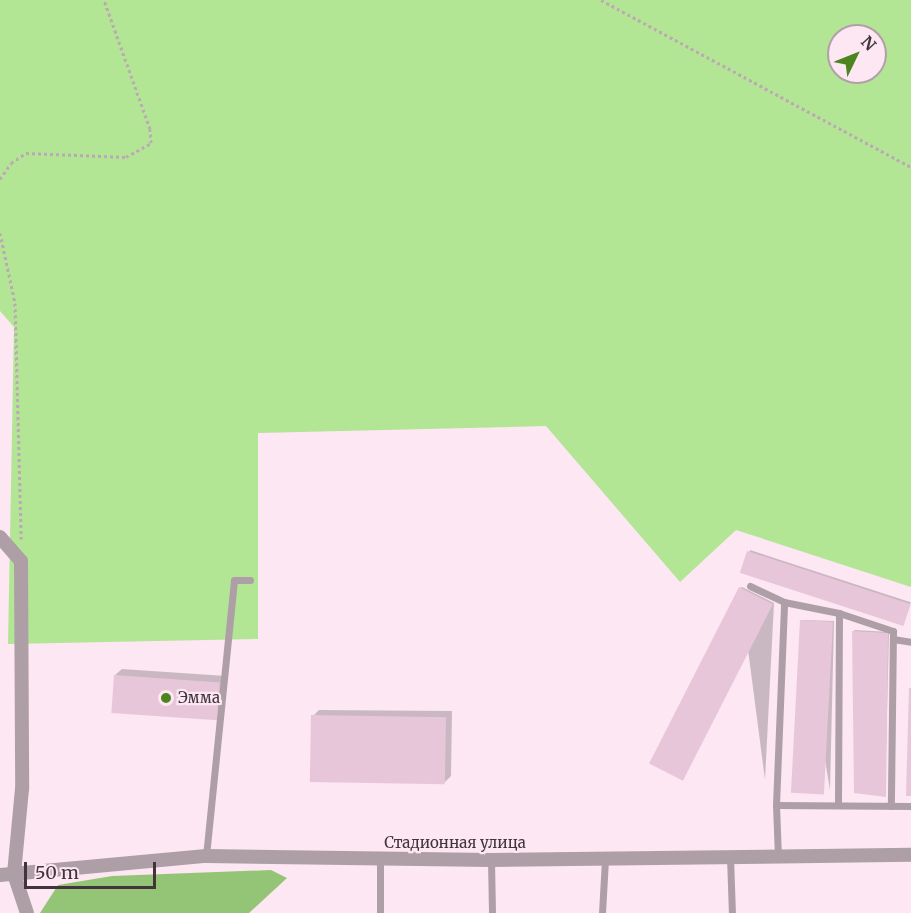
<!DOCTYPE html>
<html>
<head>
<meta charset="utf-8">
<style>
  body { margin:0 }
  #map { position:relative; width:911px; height:913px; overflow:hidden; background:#fce7f3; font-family:Merriweather,serif }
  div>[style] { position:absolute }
  .green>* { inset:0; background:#b2e594 }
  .forest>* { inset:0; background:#94c576 }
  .shadow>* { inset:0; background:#0003; transform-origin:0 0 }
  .building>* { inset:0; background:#e8c6da; transform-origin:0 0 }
  .path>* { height:3px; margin-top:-1.5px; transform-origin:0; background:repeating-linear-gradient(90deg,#bca9b4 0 3px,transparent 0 6px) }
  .lane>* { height:7px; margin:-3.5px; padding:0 3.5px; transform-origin:3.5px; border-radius:3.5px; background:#ae9fa7 }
  .street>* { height:14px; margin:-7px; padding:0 7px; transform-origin:7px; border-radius:7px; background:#ae9fa7 }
  .dots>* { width:16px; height:16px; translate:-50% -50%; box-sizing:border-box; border:3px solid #fce7f3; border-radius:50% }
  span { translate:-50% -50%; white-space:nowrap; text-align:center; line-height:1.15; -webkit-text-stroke:4.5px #fce7f3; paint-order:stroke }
  .poi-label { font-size:15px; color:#42343c }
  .left { translate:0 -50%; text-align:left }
  .street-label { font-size:15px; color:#42343c }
  .north { position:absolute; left:827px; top:24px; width:60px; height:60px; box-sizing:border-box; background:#fce7f3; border:2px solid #b29faa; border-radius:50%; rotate:47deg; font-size:16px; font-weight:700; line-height:24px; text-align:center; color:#42343c }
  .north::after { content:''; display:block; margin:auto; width:21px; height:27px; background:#4c851f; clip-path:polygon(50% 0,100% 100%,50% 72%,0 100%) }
  .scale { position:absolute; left:24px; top:862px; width:132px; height:27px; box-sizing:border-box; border:3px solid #42343c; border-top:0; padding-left:8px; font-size:18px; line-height:21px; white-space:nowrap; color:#42343c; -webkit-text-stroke:4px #fce7f3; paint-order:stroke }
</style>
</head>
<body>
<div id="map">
  <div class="green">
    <i style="clip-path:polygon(evenodd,0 0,911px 0,911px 587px,736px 530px,680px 582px,546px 426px,258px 433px,258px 639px,8px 644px,14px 327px,0 311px,0 0,839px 36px,875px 36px,875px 72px,839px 72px,839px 36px)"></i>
  </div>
  <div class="forest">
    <i style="clip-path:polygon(271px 870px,287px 878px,249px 913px,40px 913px,58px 885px,112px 876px)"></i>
  </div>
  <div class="shadow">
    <i style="left:750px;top:550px;width:169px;height:24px;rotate:18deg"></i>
    <i style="clip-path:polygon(742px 587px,774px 603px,765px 780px,740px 588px)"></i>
    <i style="clip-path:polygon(803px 620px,834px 621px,830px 790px,802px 621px)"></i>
    <i style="clip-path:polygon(855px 630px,889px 632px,885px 795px,853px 631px)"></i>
    <i style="clip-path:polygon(122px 669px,226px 676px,223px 712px,115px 675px)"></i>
    <i style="clip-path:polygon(319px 710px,452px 711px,451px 776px,445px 782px,313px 716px)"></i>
  </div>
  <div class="building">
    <i style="left:747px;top:551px;width:172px;height:23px;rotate:18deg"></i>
    <i style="left:739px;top:587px;width:38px;height:198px;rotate:27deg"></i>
    <i style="left:800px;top:620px;width:33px;height:173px;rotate:3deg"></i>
    <i style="clip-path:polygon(852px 631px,888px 633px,886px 797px,854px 793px)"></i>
    <i style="left:114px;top:675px;width:106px;height:38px;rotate:4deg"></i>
    <i style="clip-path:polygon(909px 688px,911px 688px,911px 796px,906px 796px)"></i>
    <i style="left:311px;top:715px;width:135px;height:67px;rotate:1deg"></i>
  </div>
  <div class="path">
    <i style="left:601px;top:0;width:352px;rotate:28.3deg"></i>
    <i style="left:0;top:179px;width:19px;rotate:-55deg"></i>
    <i style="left:11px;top:163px;width:18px;rotate:-34deg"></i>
    <i style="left:26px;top:153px;width:100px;rotate:2.3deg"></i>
    <i style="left:126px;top:157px;width:29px;rotate:-29deg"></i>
    <i style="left:151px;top:143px;width:14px;rotate:-94deg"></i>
    <i style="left:150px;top:129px;width:137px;rotate:-109.6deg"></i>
    <i style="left:0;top:233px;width:72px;rotate:77.9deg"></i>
    <i style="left:15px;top:303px;width:236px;rotate:88.5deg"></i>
  </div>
  <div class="lane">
    <i style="left:750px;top:586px;width:38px;rotate:25deg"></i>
    <i style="left:839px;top:613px;width:57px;rotate:18.4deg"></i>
    <i style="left:893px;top:631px;width:175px;rotate:90.7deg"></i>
    <i style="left:893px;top:639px;width:18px;rotate:9deg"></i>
    <i style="left:776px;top:805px;width:135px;rotate:0.4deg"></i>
    <i style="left:206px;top:856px;width:277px;rotate:-84.2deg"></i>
    <i style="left:234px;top:580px;width:16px"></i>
    <i style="left:730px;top:857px;width:56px;rotate:88deg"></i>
    <i style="left:778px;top:857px;width:52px;rotate:-92.2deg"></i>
    <i style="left:776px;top:805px;width:203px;rotate:-87.7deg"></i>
    <i style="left:784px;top:602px;width:56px;rotate:11.3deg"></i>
    <i style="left:839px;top:613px;width:192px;rotate:90.3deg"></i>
    <i style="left:380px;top:860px;width:53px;rotate:90deg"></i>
    <i style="left:491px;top:860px;width:53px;rotate:88.9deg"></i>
    <i style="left:602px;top:913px;width:54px;rotate:-86.8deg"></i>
  </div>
  <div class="street">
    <i style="left:0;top:537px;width:32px;rotate:49deg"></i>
    <i style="left:21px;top:561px;width:228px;rotate:89.7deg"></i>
    <i style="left:22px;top:789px;width:85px;rotate:95.4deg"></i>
    <i style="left:14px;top:874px;width:41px;rotate:71.6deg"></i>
    <i style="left:0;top:875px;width:207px;rotate:-5.3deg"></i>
    <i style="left:206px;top:856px;width:285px;rotate:0.8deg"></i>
    <i style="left:491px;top:860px;width:420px;rotate:-0.7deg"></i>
  </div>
  <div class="dots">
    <i style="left:166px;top:698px;background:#4c851f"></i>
  </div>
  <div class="poi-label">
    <span class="left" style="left:178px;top:698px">Эмма</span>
  </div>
  <div class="street-label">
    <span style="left:455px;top:843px">Стадионная улица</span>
  </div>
  <div class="north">N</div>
  <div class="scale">50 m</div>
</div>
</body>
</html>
